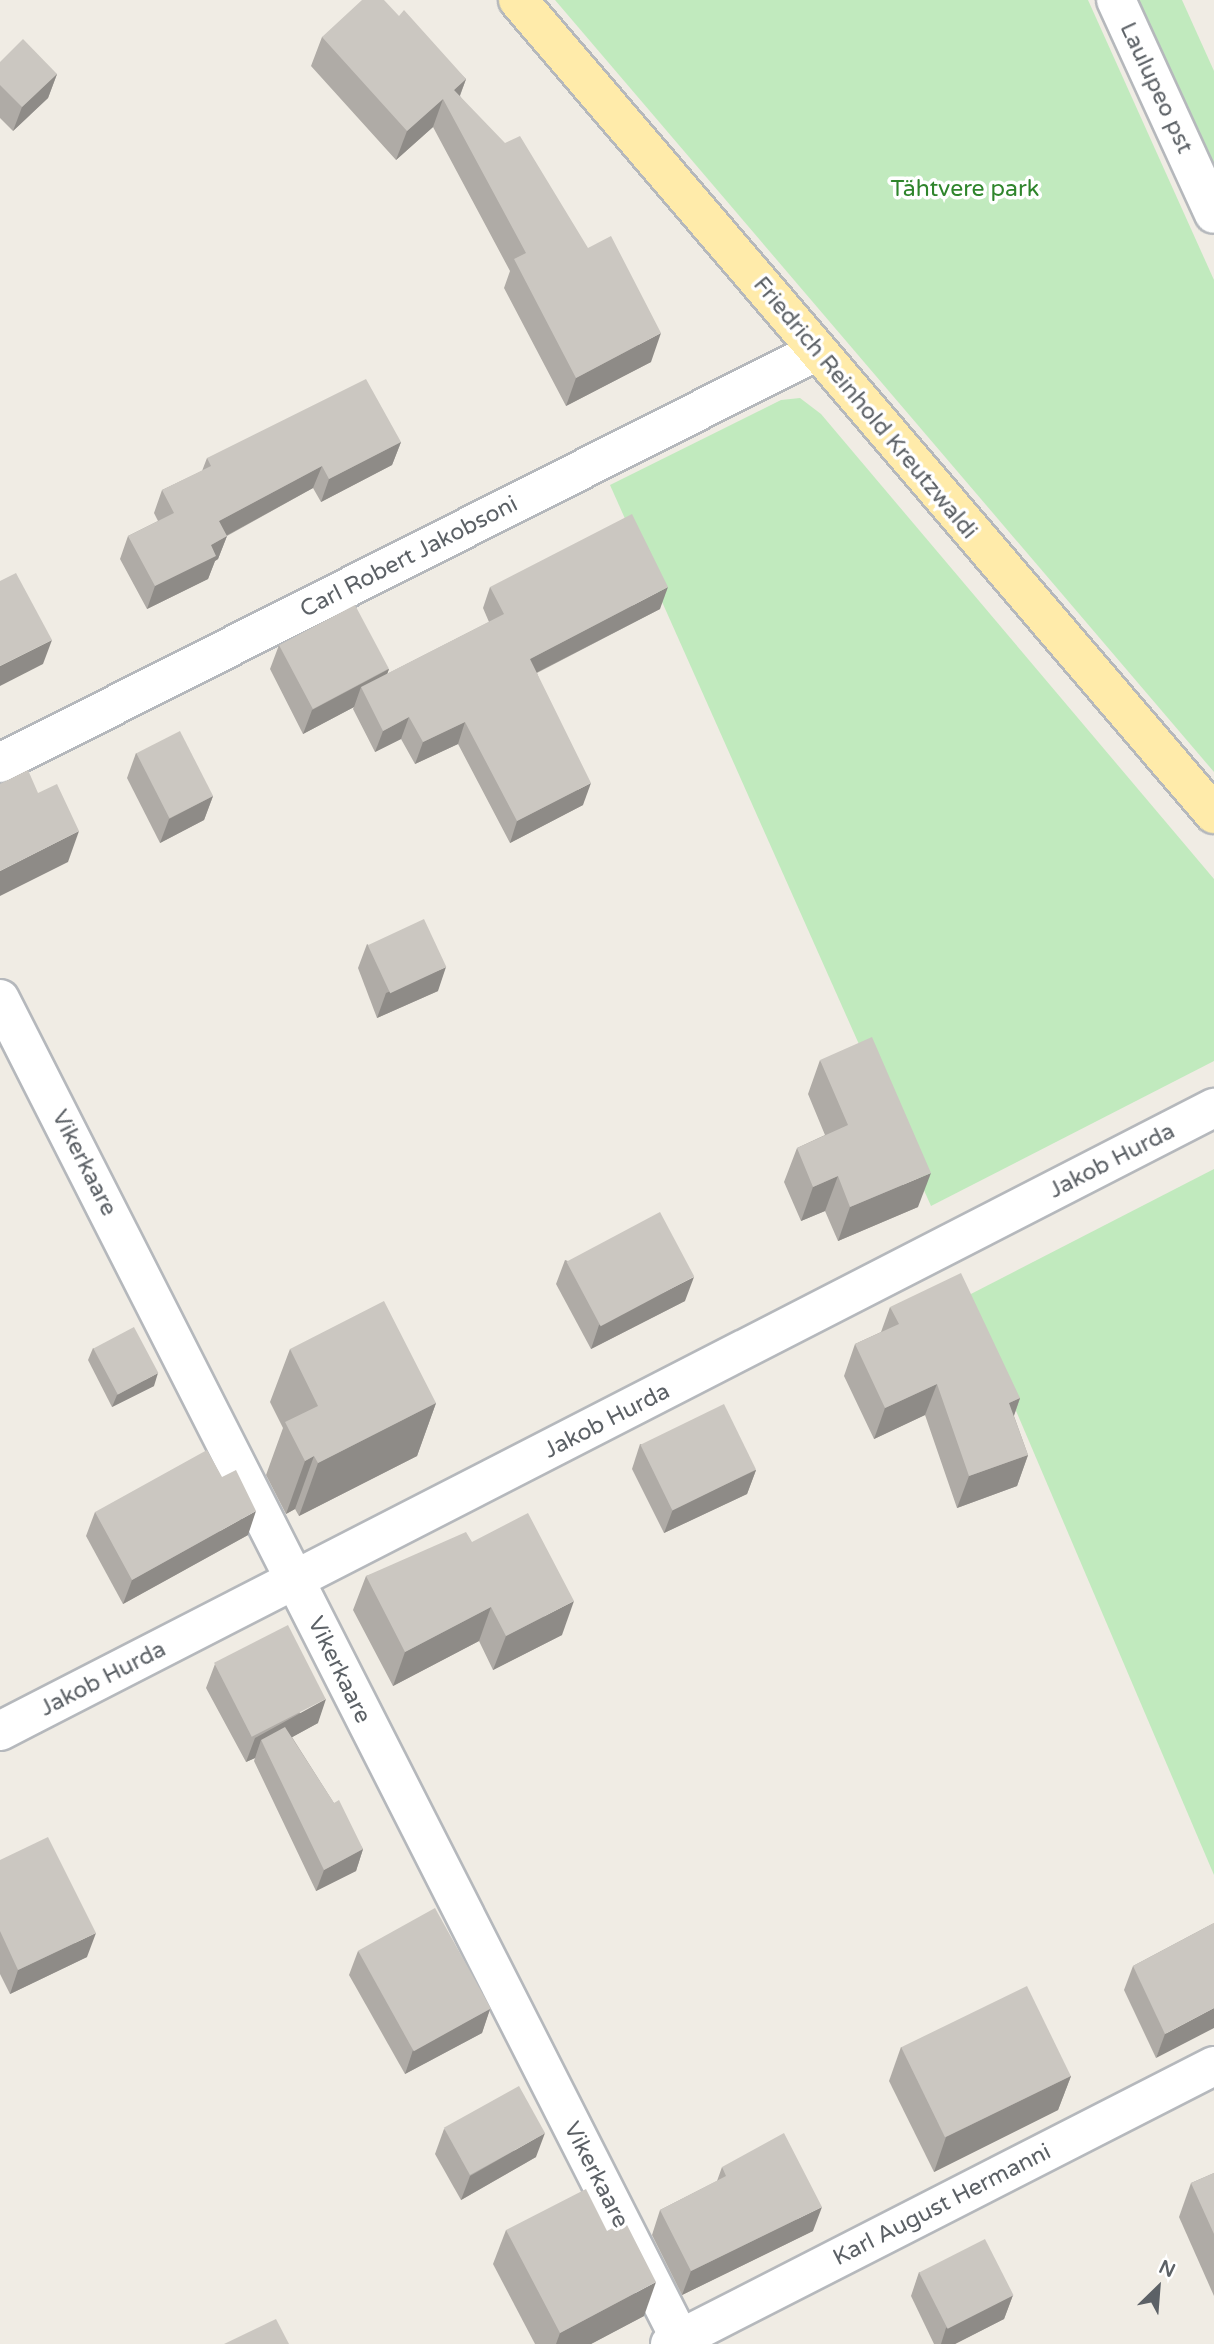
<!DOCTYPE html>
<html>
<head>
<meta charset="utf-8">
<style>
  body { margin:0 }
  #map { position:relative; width:1214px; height:2344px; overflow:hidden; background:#f0ece4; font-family:"Varela Round",sans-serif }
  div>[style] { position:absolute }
  .green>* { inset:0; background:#c1eabe }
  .roads { filter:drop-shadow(2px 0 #b5b8bc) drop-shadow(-2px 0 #b5b8bc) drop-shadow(0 2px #b5b8bc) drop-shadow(0 -2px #b5b8bc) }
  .minor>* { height:38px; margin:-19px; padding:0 19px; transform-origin:19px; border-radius:19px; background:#fff }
  .major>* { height:38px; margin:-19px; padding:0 19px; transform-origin:19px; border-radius:19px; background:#ffebaa }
  .wall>* { inset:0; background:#afaba6 }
  .shaded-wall>* { inset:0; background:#8e8b87 }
  .building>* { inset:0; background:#cbc7c1; transform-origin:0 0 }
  span { translate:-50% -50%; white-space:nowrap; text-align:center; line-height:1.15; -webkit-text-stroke:7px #fff; paint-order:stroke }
  .street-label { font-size:23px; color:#5c6166 }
  .park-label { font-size:23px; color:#2f852c }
  .north { position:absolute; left:1123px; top:2253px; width:70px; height:70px; -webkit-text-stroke:5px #fff; paint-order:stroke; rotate:25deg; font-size:19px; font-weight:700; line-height:28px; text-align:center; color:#5c6166 }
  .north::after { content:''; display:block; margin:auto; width:24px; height:32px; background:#5c6166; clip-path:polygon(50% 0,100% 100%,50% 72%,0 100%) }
</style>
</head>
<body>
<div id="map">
  <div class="green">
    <i style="clip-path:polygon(555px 0,1088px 0,1214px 280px,1214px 772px)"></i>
    <i style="clip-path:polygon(1134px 0,1182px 0,1214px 71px,1214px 177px)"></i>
    <i style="clip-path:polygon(800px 398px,821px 414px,1214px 879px,1214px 1061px,931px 1206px,610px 485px,781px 400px)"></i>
    <i style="clip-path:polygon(1214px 1169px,1214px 1875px,967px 1296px)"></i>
  </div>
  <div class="roads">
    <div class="minor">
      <i style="left:1116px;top:0;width:235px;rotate:65.4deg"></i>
      <i style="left:0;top:763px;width:915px;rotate:-26.76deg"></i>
      <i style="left:0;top:999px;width:1503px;rotate:63.09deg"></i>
      <i style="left:0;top:1731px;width:1365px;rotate:-27.17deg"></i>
      <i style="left:670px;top:2344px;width:611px;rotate:-27.07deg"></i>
    </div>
    <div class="major">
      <i style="left:518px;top:0;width:1071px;rotate:49.47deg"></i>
    </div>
  </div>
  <div class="wall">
    <i style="clip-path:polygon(399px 16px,466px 79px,460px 96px,651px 362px,566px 406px,504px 288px,510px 271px,433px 127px,396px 160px,311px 66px,322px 37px)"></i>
    <i style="clip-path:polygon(0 62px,57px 74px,48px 98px,13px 131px,0 118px)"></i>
    <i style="clip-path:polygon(401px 442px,392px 465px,321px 502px,313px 488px,227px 536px,218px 559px,215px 561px,208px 579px,147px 609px,120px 559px,128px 536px,158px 521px,154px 513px,162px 490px,202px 471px,207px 458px)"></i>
    <i style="clip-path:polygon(490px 587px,660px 609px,537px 673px,583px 805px,510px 843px,458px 744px,415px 764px,401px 739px,375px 752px,353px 709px,354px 707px,303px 734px,270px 669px,279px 645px,389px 669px,387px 674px,489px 622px,483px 608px)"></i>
    <i style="clip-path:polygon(136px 753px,213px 796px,204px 820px,160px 843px,127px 778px)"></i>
    <i style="clip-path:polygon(367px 944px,438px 991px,377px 1018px,358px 968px)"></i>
    <i style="clip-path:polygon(820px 1060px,918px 1207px,838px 1241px,825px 1211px,801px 1221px,784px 1182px,797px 1148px,825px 1135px,808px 1094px)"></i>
    <i style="clip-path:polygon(565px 1260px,685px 1301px,591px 1349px,556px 1284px)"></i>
    <i style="clip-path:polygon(890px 1307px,1020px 1398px,1014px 1416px,1028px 1455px,1017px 1486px,957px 1508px,925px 1415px,874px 1439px,844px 1376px,855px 1344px,881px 1332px)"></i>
    <i style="clip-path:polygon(93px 1348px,154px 1386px,112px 1407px,88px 1360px)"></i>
    <i style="clip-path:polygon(290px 1349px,436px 1403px,417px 1456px,299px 1516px,295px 1509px,286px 1514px,266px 1475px,283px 1428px,270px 1402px)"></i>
    <i style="clip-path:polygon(640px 1444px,756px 1470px,747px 1494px,664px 1533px,632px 1469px)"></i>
    <i style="clip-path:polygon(95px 1512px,248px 1535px,123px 1604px,86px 1536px)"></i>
    <i style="clip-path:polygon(472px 1542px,562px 1635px,493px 1670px,479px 1641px,393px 1686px,353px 1610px,366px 1576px)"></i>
    <i style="clip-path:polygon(215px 1664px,318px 1723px,292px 1737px,363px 1849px,356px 1871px,316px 1891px,254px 1761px,255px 1758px,246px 1762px,206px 1688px)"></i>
    <i style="clip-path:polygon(0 1860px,87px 1957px,10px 1994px,0 1974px)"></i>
    <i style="clip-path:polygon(1214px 1923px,1156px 2058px,1124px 1990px,1133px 1966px)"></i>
    <i style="clip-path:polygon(358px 1951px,490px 2009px,482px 2033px,405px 2074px,349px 1975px)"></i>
    <i style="clip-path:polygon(901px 2047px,1071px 2076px,1058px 2110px,934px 2172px,889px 2081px)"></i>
    <i style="clip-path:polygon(444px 2129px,536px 2157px,461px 2200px,435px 2154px)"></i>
    <i style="clip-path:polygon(722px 2167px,813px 2231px,682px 2295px,652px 2235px,660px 2210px,717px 2181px)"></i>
    <i style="clip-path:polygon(1214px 2173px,1214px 2296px,1179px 2217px,1191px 2183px)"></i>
    <i style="clip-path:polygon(506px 2230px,607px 2231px,644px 2316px,591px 2344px,535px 2344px,493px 2264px)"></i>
    <i style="clip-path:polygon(919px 2272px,1013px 2295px,1004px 2319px,955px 2344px,934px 2344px,911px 2296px)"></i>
  </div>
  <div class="shaded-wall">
    <i style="clip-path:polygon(57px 74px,48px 98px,13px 131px,22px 107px)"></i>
    <i style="clip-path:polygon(466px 79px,455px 108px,454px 90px)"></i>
    <i style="clip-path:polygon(443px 99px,433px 127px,396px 160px,407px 131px)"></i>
    <i style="clip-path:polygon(661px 333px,651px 362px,566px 406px,576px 378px)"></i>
    <i style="clip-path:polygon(401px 442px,392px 465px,321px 502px,329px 479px)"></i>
    <i style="clip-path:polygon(322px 466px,313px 488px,211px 544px,219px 521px)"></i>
    <i style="clip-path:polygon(227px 536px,218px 559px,215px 561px,208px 579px,147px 609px,155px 586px,211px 545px)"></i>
    <i style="clip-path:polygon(668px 587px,660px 609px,522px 680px,530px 659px)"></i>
    <i style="clip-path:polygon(52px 640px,43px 664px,0 686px,0 666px)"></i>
    <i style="clip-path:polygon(389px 669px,380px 693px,361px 687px,354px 707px,303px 734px,312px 710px)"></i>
    <i style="clip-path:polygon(409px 717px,401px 739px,375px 752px,383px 731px)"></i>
    <i style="clip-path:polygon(465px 722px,458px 744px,415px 764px,423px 742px)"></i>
    <i style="clip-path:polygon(591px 783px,583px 805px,510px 843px,517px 821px)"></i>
    <i style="clip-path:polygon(213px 796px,204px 820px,160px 843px,169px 819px)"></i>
    <i style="clip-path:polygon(79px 831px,68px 862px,0 896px,0 871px)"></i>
    <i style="clip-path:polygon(446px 967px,438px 991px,377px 1018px,386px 993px)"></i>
    <i style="clip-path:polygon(931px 1173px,918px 1207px,838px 1241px,850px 1207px)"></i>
    <i style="clip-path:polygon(838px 1176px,825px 1211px,801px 1221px,813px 1187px)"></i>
    <i style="clip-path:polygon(694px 1277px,685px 1301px,591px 1349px,599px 1325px)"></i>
    <i style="clip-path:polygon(158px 1373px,154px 1386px,112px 1407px,117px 1395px)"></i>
    <i style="clip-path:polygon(937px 1384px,925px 1415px,874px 1439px,885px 1408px)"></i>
    <i style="clip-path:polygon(1020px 1398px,1009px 1429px,1009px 1403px)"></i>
    <i style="clip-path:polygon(436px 1403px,417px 1456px,299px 1516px,318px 1463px)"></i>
    <i style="clip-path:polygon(1028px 1455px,1017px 1486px,957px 1508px,969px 1476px)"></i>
    <i style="clip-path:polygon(314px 1456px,295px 1509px,286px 1514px,305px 1461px)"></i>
    <i style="clip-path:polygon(756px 1470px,747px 1494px,664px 1533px,673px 1509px)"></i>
    <i style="clip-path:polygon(256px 1511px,248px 1535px,123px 1604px,132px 1580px)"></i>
    <i style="clip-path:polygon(574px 1601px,562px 1635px,493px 1670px,506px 1636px)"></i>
    <i style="clip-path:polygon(491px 1607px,479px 1641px,393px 1686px,405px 1652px)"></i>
    <i style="clip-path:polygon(326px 1699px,318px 1723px,267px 1751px,261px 1740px,255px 1758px,246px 1762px,255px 1738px)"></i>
    <i style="clip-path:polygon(363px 1849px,356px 1871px,316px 1891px,324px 1870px)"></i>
    <i style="clip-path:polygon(96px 1933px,87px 1957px,10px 1994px,18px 1970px)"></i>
    <i style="clip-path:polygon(1214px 2008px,1214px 2028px,1156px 2058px,1165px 2034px)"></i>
    <i style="clip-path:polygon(490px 2009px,482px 2033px,405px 2074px,413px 2050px)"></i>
    <i style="clip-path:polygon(1071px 2076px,1058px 2110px,934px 2172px,946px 2137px)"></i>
    <i style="clip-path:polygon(545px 2133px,536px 2157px,461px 2200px,470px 2176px)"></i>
    <i style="clip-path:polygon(822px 2207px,813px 2231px,682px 2295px,691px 2271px)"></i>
    <i style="clip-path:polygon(656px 2282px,644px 2316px,591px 2344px,556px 2344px,560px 2333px)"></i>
    <i style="clip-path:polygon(1013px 2295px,1004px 2319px,955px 2344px,941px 2344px,946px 2328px)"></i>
  </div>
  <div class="building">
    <i style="clip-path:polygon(362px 0,384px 0,399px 16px,404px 10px,466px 79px,454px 90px,505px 143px,520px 136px,588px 248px,611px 236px,661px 333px,576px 378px,514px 259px,526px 253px,443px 99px,407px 131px,322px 37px)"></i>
    <i style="clip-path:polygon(23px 39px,57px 74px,22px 107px,0 85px,0 62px)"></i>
    <i style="clip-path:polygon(366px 379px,401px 442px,329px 479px,322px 466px,219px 521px,227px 536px,211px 545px,216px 556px,155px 586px,128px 536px,174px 513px,162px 490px,211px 466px,207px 458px)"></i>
    <i style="clip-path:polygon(632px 514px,668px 587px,530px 659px,591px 783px,517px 821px,465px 722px,423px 742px,409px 717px,383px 731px,361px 687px,504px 614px,490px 587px)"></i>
    <i style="clip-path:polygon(16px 573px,52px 640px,0 666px,0 581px)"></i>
    <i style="left:355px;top:605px;width:72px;height:86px;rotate:62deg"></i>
    <i style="left:180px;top:731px;width:73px;height:49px;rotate:63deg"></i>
    <i style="clip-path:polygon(28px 770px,38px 793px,57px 784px,79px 831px,0 871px,0 784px)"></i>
    <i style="left:424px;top:919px;width:53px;height:62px;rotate:65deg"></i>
    <i style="clip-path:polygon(872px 1037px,931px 1173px,850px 1207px,838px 1176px,813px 1187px,797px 1148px,848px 1125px,820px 1060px)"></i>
    <i style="left:660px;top:1212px;width:73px;height:106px;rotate:62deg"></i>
    <i style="clip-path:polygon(961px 1273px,1020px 1398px,1009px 1403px,1028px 1455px,969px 1476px,937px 1384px,885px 1408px,855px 1344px,899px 1324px,890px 1307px)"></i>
    <i style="clip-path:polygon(384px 1301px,436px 1403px,318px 1463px,314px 1456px,305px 1461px,285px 1422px,318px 1406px,290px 1349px)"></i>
    <i style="left:134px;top:1327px;width:52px;height:46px;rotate:62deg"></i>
    <i style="left:724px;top:1404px;width:73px;height:93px;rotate:64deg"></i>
    <i style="clip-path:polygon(207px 1450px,222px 1477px,236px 1470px,256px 1511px,132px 1580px,95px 1512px)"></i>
    <i style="clip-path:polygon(528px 1513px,574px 1601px,506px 1636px,491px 1607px,405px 1652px,366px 1576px,466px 1532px,472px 1542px)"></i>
    <i style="left:288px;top:1625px;width:83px;height:83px;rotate:63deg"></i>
    <i style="clip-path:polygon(285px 1727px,334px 1803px,339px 1800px,363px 1849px,324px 1870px,261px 1740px)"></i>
    <i style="clip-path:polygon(48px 1837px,96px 1933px,18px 1970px,0 1931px,0 1860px)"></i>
    <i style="left:435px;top:1908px;width:115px;height:88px;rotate:61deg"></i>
    <i style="clip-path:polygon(1214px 1923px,1214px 2008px,1165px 2034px,1133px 1966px)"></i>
    <i style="left:1027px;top:1986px;width:100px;height:140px;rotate:64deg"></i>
    <i style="left:519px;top:2086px;width:54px;height:86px;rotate:61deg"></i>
    <i style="clip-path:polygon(784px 2133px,822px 2207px,691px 2271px,660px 2210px,726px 2176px,722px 2167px)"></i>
    <i style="clip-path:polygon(1214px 2173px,1214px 2234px,1191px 2183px)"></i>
    <i style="clip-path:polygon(586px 2189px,607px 2231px,625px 2221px,656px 2282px,560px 2333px,506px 2230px)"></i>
    <i style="left:985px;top:2239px;width:63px;height:74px;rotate:63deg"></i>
    <i style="clip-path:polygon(276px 2319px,289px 2344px,224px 2344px)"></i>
  </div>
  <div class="street-label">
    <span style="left:1156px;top:88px;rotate:65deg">Laulupeo pst</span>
    <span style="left:865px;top:408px;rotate:50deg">Friedrich Reinhold Kreutzwaldi</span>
    <span style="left:409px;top:557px;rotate:-27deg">Carl Robert Jakobsoni</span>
    <span style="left:1112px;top:1161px;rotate:-27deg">Jakob Hurda</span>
    <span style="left:84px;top:1163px;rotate:63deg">Vikerkaare</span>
    <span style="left:607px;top:1421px;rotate:-27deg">Jakob Hurda</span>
    <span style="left:339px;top:1670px;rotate:64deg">Vikerkaare</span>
    <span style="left:103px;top:1679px;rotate:-27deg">Jakob Hurda</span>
    <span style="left:596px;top:2175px;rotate:63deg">Vikerkaare</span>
    <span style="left:942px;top:2205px;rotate:-27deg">Karl August Hermanni</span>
  </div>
  <div class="park-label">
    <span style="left:965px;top:189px">Tähtvere park</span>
  </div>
  <div class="north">N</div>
</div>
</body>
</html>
